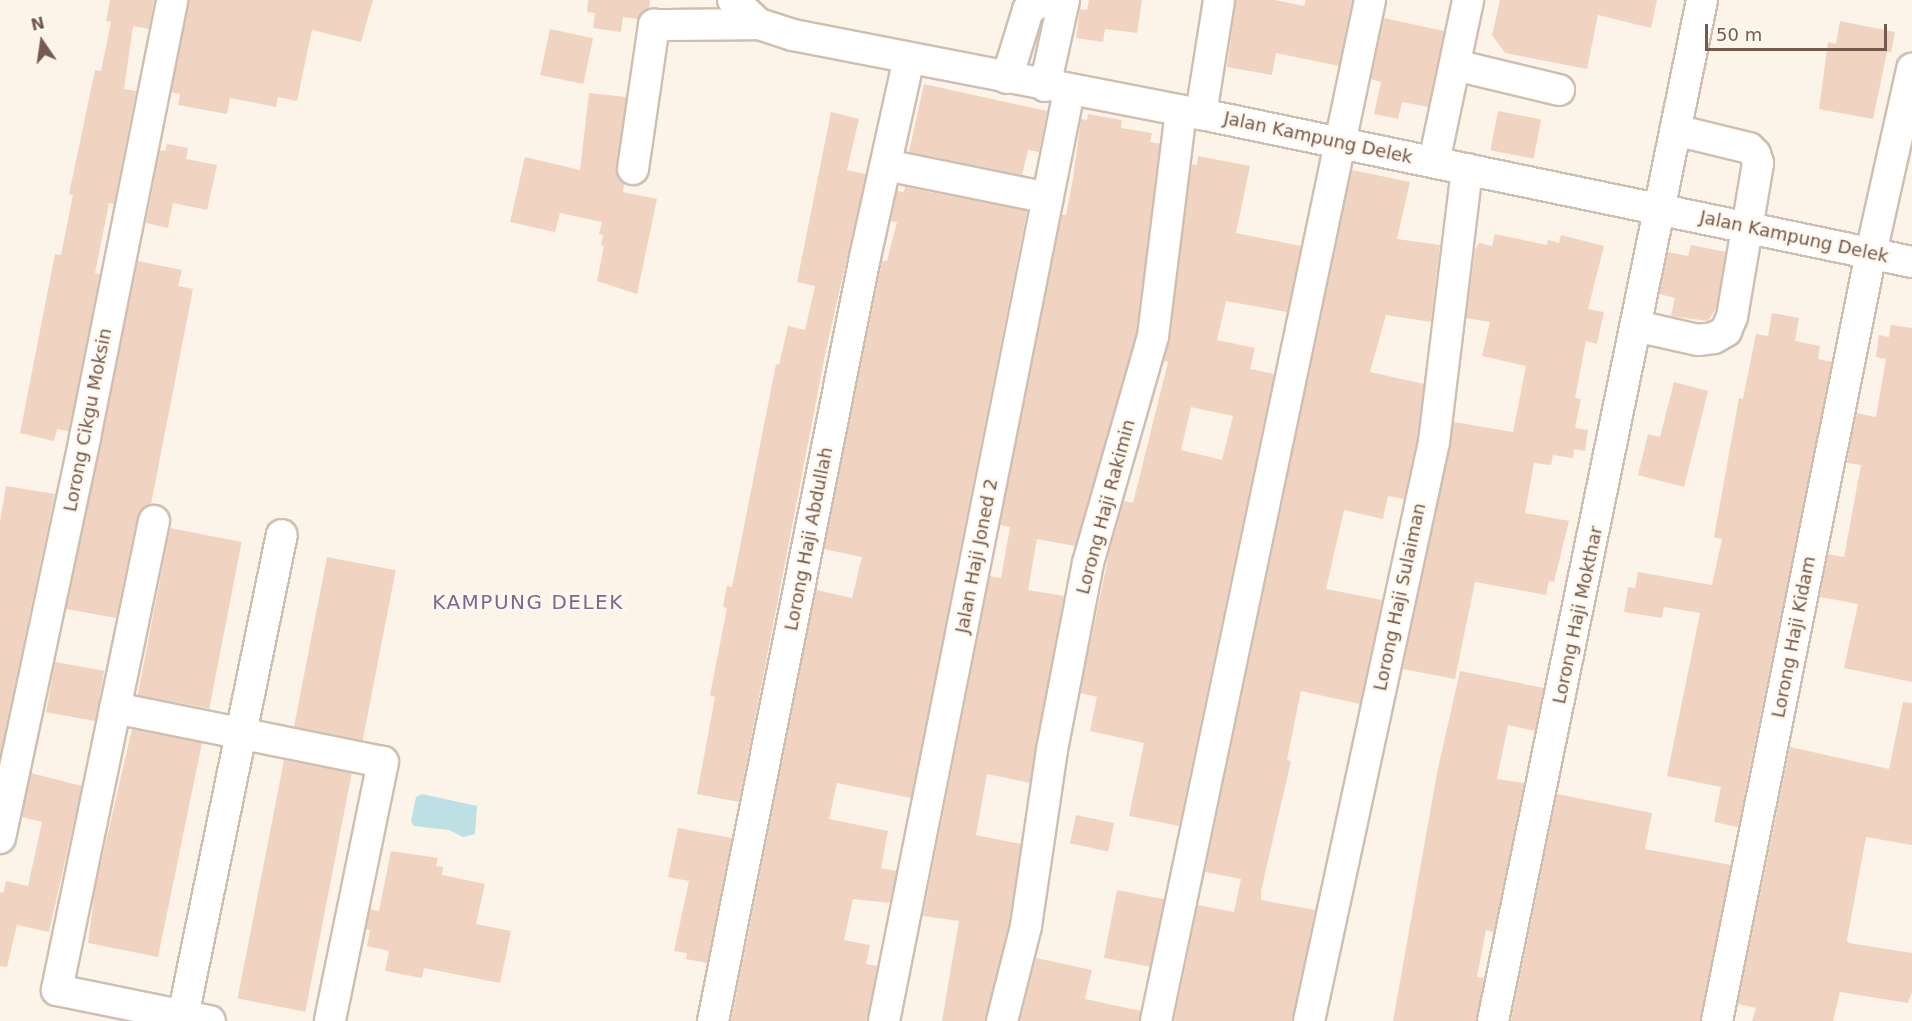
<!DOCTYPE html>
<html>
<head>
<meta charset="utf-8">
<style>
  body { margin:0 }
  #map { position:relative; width:1912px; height:1021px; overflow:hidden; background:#fcf4e9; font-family:"DejaVu Sans",sans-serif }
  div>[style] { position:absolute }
  .water>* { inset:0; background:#bde0e5 }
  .building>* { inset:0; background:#f1d3c1; transform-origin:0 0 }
  .roads { filter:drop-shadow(2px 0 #d0beb1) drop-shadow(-2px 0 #d0beb1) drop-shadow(0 2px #d0beb1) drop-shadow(0 -2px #d0beb1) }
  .minor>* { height:30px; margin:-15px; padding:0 15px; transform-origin:15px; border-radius:15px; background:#fff }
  span { translate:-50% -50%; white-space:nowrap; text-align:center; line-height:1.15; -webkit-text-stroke:5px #fef8ef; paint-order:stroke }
  .street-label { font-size:18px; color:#765a4d }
  .neighbourhood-label { font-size:20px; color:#816591; letter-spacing:1.5px }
  .north { position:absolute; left:12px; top:12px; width:60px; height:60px; -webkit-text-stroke:4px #fef8ef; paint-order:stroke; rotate:347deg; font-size:16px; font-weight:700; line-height:24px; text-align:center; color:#765a4d }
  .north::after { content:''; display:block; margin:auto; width:21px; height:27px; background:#765a4d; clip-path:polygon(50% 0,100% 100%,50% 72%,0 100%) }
  .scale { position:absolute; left:1705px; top:24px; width:182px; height:27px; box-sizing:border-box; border:3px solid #765a4d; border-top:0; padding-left:8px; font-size:18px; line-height:21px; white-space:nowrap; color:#765a4d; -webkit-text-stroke:4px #fef8ef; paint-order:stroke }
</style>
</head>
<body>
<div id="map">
  <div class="water">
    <i style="clip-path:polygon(422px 794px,477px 806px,475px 834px,463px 837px,449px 830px,414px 826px,411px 821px,416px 797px)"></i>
  </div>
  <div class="building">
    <i style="clip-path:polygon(110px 0,154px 0,149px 29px,133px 26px,124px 89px,136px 91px,114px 204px,109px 203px,95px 273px,100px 274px,69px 431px,57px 429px,54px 441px,20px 433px,55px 254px,61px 255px,73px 195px,69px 194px,95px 70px,101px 71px,111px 22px,106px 21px)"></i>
    <i style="clip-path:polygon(189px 0,373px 0,361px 42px,312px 30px,297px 101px,278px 97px,276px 107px,230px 98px,227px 114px,178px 105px,180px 94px,171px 92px)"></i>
    <i style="clip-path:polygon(588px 0,650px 0,649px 9px,638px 19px,623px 17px,621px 32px,593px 28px,595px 13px,587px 12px)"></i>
    <i style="clip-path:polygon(1089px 0,1142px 0,1137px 33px,1105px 29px,1103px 42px,1076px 38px,1080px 9px,1087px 10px)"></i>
    <i style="clip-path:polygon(1236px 0,1275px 0,1304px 6px,1306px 0,1352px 0,1339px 66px,1276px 53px,1272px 75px,1227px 67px)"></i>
    <i style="clip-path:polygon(1500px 0,1657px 0,1651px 28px,1598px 15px,1587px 69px,1505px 53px,1492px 35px)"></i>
    <i style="clip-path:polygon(1384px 18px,1444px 31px,1428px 107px,1402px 102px,1398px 119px,1374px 114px,1381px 82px,1371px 79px)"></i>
    <i style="clip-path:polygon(1840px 21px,1895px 32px,1891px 52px,1887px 52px,1873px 119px,1819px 109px,1828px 42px,1836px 44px)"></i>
    <i style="left:550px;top:29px;width:44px;height:47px;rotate:12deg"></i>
    <i style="clip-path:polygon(924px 84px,1047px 111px,1039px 152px,1028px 150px,1022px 175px,909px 152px)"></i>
    <i style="clip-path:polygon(589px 93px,626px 97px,617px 175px,624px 184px,623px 192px,657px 199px,637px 294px,597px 281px,604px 246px,601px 245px,603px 235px,599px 234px,602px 222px,560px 213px,555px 232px,510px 222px,525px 157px,580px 170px)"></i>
    <i style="left:1498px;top:111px;width:44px;height:40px;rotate:11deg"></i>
    <i style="clip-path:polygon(831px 112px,859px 119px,847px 170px,866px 174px,826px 350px,739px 802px,697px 794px,715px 697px,710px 695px,727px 608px,723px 607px,727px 586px,732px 587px,776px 364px,779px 365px,788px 326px,805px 330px,815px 286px,797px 282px)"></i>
    <i style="clip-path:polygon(1088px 114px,1122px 120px,1121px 128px,1152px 133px,1150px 142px,1160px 144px,1136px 333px,1075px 546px,1037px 539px,1028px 590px,1064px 596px,1030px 783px,987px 774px,976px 835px,1021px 844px,1009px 923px,985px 1021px,942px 1021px,959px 921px,923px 916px,990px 576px,1001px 578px,1010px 527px,1000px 525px,1062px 215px,1066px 215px,1073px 178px,1081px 119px,1087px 120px)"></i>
    <i style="clip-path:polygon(167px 144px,188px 148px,186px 159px,217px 165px,207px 210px,173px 203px,168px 228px,146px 223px,160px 150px,165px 151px)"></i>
    <i style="clip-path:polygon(evenodd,1198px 156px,1250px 166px,1236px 233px,1301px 246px,1287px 312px,1226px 301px,1217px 340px,1255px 348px,1250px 369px,1274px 374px,1179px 826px,1129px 816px,1144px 743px,1090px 731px,1097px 697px,1080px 693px,1109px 553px,1124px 501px,1133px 503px,1168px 362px,1164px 361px,1192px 164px,1197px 165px,1198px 156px,1191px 407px,1233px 416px,1222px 460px,1181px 450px,1191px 407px)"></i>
    <i style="clip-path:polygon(1352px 170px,1410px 182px,1397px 239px,1440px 245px,1431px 322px,1386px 315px,1370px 372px,1424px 384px,1417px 439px,1404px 499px,1388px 496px,1383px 519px,1344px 510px,1326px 589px,1382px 600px,1360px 704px,1301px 691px,1287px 760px,1291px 761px,1261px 891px,1261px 900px,1315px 910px,1292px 1021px,1174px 1021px,1198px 905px,1234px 912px,1241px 879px,1205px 872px)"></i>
    <i style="clip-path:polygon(905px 187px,1027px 211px,911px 798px,837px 783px,829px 819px,888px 831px,881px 868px,896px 871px,890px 903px,853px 899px,844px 940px,870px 945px,866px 964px,877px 966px,867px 1021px,731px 1021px,816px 590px,852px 598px,862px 557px,824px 549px,882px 261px,887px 261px,897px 222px,891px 221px,897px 191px,904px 192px)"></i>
    <i style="clip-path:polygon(1495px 234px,1547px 245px,1548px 240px,1559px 243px,1561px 235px,1604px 246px,1588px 309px,1604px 312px,1597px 344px,1586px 341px,1575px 398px,1581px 399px,1575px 428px,1588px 430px,1585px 451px,1574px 449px,1573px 458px,1553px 455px,1551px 465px,1534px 463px,1525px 513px,1569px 521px,1554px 582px,1549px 581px,1546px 595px,1475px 582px,1455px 679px,1403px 669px,1454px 422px,1513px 432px,1526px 366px,1482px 356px,1490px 322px,1466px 318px,1475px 250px,1479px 243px,1492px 246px)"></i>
    <i style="clip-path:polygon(1691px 245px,1726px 252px,1716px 308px,1708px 321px,1671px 316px,1675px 298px,1659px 294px,1668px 252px,1688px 256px)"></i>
    <i style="clip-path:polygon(138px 261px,182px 270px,178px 286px,193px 289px,151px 504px,137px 518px,116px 618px,66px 609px)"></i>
    <i style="clip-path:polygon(1772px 313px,1799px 318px,1795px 341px,1820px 346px,1818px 359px,1832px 362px,1738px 827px,1714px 822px,1721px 787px,1667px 776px,1700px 613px,1664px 607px,1662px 618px,1624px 612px,1628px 587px,1635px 588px,1638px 572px,1712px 585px,1722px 539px,1714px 537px,1739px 398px,1743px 399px,1756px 334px,1768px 336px)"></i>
    <i style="clip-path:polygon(1891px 325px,1912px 328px,1912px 682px,1844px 668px,1858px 604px,1820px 597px,1828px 554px,1844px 557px,1861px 465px,1847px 463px,1856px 413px,1876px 417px,1886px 359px,1876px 357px,1879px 335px,1889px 337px)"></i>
    <i style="clip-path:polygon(1674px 382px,1708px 391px,1684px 487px,1638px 475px,1648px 434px,1660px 437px)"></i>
    <i style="clip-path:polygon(6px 486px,55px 494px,0 755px,0 522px)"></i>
    <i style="left:170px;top:528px;width:73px;height:170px;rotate:11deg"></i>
    <i style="left:327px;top:557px;width:70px;height:173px;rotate:11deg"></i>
    <i style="left:55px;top:662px;width:50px;height:51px;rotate:10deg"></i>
    <i style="clip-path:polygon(1460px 671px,1544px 688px,1535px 731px,1508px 725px,1497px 779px,1524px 783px,1494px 932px,1486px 930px,1477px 977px,1484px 978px,1476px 1021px,1393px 1021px,1438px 768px)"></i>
    <i style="clip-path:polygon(1903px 702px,1912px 703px,1912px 845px,1866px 837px,1847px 940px,1849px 943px,1912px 953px,1912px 992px,1908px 1003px,1840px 992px,1833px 1021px,1752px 1021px,1756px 1008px,1738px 1004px,1790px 747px,1889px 769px)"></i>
    <i style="clip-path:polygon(132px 729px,202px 743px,158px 957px,88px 943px,95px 889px)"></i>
    <i style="left:284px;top:760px;width:69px;height:243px;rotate:11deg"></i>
    <i style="clip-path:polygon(31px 773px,82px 786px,49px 932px,17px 925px,7px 967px,0 966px,0 892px,3px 893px,6px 881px,28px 886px,42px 822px,22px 817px)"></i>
    <i style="clip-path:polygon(1557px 794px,1652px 813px,1645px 849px,1731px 865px,1700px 1021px,1511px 1021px)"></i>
    <i style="left:1076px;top:815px;width:39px;height:29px;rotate:12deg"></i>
    <i style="clip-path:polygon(678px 828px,732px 838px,707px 963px,686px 959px,687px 953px,674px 951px,689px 881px,668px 877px)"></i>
    <i style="clip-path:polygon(391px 851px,438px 858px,436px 866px,443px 867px,442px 875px,485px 884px,476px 924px,511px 931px,500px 983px,424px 968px,422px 978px,385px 971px,389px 951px,367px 946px,370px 930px,366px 929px,370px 909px,379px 911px)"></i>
    <i style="left:1117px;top:890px;width:48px;height:69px;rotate:11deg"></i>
    <i style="clip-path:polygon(1036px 958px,1092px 970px,1085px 999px,1141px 1011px,1139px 1021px,1020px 1021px)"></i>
  </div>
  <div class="roads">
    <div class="minor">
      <i style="left:733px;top:0;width:35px;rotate:43deg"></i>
      <i style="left:759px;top:24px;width:36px;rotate:18deg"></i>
      <i style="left:793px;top:35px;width:416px;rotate:11deg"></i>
      <i style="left:1201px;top:114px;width:726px;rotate:11.76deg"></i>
      <i style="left:1455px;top:65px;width:107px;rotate:13.5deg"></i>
      <i style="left:1007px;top:78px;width:71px;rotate:-72.8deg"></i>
      <i style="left:1028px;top:10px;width:18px;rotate:-34deg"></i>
      <i style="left:1045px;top:86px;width:88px;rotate:-77.5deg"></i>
      <i style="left:1201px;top:114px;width:115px;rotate:-81deg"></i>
      <i style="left:1434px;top:162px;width:166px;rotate:-78.1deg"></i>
      <i style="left:886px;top:165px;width:165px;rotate:11.5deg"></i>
      <i style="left:633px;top:169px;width:146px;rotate:-81.7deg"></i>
      <i style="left:654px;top:25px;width:105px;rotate:-0.5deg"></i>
      <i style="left:1636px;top:326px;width:64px;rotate:12.7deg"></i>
      <i style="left:1698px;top:340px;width:16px;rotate:-7deg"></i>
      <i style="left:1714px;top:338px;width:14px;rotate:-30deg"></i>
      <i style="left:1726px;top:331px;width:15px;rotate:-67deg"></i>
      <i style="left:1732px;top:317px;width:156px;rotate:-80.4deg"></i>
      <i style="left:1758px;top:163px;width:9px;rotate:-108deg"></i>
      <i style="left:1755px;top:154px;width:8px;rotate:-135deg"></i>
      <i style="left:1749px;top:148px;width:76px;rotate:-166.3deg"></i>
      <i style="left:154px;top:521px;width:479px;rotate:101.7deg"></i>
      <i style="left:57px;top:990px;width:156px;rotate:11.5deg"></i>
      <i style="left:115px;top:708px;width:273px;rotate:11.4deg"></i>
      <i style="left:383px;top:762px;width:264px;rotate:101.6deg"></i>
      <i style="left:0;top:838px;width:410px;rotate:-78deg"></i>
      <i style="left:85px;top:437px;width:446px;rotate:-78.7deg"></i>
      <i style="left:182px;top:1021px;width:496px;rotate:-78.4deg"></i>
      <i style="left:713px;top:1021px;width:779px;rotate:-78.75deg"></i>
      <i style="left:865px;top:257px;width:203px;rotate:-77.5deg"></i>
      <i style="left:884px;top:1021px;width:948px;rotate:-78.75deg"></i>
      <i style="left:1002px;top:1021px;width:98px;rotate:-75.8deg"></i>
      <i style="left:1026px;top:926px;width:178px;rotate:-81.6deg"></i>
      <i style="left:1052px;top:750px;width:190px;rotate:-79.1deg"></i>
      <i style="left:1088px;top:563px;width:236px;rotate:-74deg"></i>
      <i style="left:1153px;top:336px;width:227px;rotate:-82.9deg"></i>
      <i style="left:1156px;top:1021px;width:1043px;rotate:-78.16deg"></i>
      <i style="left:1309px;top:1021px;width:592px;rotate:-77.82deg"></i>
      <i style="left:1434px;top:442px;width:275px;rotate:-83.1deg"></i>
      <i style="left:1493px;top:1021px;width:1042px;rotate:-78.43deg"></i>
      <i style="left:1717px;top:1021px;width:783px;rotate:-78.66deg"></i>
      <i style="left:1871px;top:253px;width:189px;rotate:-77.4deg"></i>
    </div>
  </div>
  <div class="street-label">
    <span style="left:1318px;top:138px;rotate:12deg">Jalan Kampung Delek</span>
    <span style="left:1794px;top:237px;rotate:12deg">Jalan Kampung Delek</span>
    <span style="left:88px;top:420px;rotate:-79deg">Lorong Cikgu Moksin</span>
    <span style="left:1106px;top:507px;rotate:-75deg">Lorong Haji Rakimin</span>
    <span style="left:809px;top:539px;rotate:-79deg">Lorong Haji Abdullah</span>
    <span style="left:977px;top:556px;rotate:-79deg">Jalan Haji Joned 2</span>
    <span style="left:1400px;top:597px;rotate:-78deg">Lorong Haji Sulaiman</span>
    <span style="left:1578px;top:615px;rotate:-78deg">Lorong Haji Mokthar</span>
    <span style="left:1794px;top:637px;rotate:-79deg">Lorong Haji Kidam</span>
  </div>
  <div class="neighbourhood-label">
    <span style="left:528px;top:602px">KAMPUNG DELEK</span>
  </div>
  <div class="north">N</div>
  <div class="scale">50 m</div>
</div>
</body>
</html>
